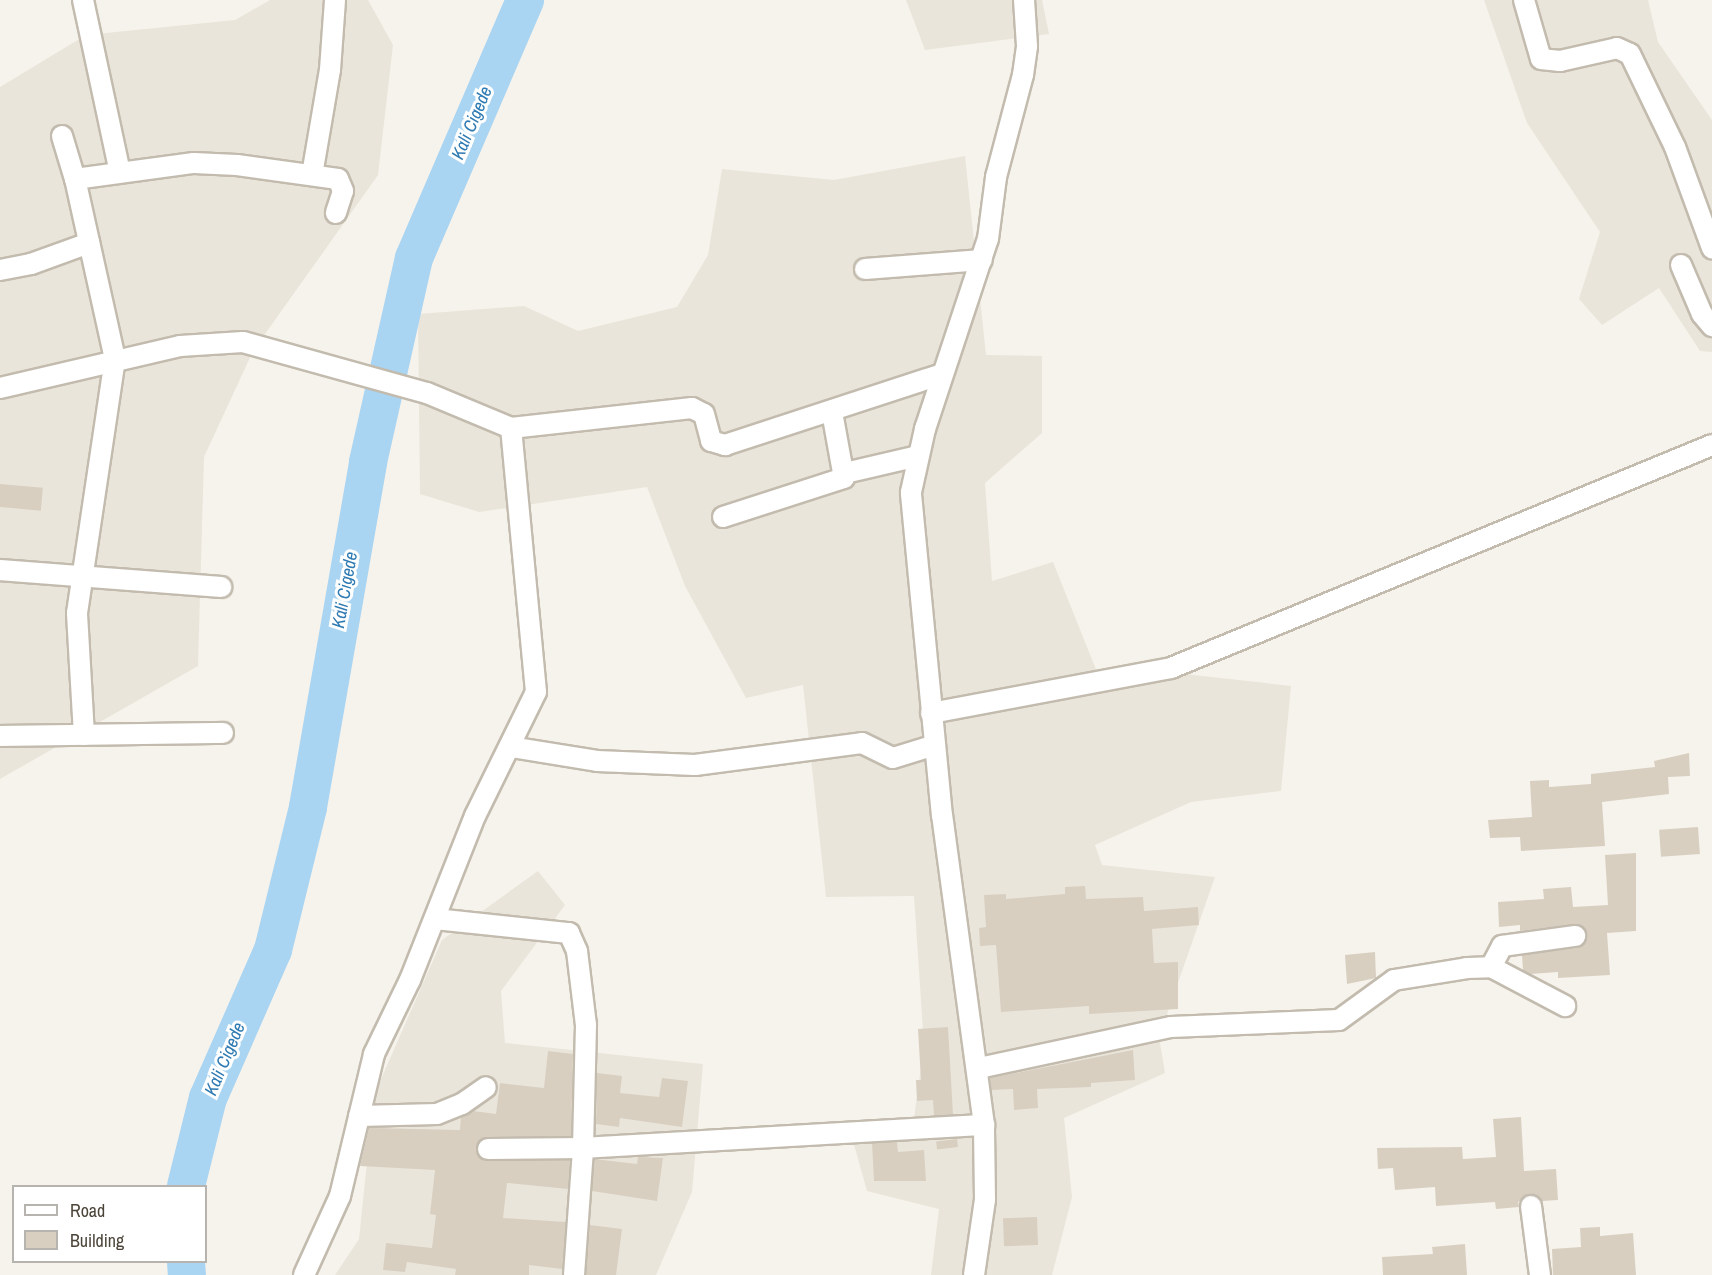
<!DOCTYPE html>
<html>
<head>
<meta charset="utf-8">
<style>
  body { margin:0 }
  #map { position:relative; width:1712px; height:1275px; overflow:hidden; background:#f6f3ec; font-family:"Archivo Narrow",sans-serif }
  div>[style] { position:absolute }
  .residential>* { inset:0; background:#eae5da }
  .river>* { height:38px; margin:-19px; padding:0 19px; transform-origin:19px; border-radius:19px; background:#a9d4f2 }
  .building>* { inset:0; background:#d8cfc1; transform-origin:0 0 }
  .roads { filter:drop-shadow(2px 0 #c2bbae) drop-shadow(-2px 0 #c2bbae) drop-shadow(0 2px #c2bbae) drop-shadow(0 -2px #c2bbae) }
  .minor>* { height:20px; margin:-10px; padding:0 10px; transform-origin:10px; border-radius:10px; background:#fff }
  span { translate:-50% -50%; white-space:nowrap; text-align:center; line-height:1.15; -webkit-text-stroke:6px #fff; paint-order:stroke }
  .water-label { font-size:18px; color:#2e7ab2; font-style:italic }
  .legend { position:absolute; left:12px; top:1185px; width:195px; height:78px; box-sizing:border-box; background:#fff; border:2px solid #b7b4b0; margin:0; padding:8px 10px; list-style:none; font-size:18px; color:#4b4439 }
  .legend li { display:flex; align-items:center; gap:12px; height:30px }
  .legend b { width:30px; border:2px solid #b7b4b0 }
</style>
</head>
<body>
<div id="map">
  <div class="residential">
    <i style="clip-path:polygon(270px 0,368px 0,393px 45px,378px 175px,253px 351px,204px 457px,198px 666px,0 779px,0 87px,86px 35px,235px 20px)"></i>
    <i style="clip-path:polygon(906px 0,1042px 0,1049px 34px,925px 50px)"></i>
    <i style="clip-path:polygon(1484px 0,1648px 0,1658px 42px,1712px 120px,1712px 352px,1700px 351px,1659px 288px,1602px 325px,1579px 299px,1600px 232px,1527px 123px)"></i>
    <i style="clip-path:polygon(965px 156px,986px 355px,1042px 356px,1042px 433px,985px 483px,992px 581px,1053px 562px,1097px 672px,1158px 671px,1291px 686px,1281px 791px,1191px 802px,1095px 845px,1102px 865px,1215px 877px,1159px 1037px,1165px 1073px,1064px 1118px,1072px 1197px,1052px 1275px,931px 1275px,939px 1209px,867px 1191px,851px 1134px,914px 1118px,924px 1046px,914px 896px,826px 897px,803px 685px,746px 698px,685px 586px,647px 487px,479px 512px,420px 494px,418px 314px,524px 306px,578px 331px,677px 307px,708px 255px,722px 169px,834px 180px)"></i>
    <i style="clip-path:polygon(538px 871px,565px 905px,501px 991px,505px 1043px,703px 1064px,692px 1192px,656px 1275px,335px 1275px,359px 1239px,374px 1095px,442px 940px)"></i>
  </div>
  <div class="river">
    <i style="left:186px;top:1186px;width:91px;rotate:-76deg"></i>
    <i style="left:208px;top:1098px;width:162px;rotate:-66.3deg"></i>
    <i style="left:273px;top:950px;width:147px;rotate:-76.2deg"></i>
    <i style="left:308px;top:807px;width:350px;rotate:-80.1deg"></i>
    <i style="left:368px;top:462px;width:209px;rotate:-77.3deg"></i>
    <i style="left:414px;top:258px;width:281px;rotate:-66.7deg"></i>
    <i style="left:186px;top:1262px;width:13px;rotate:86deg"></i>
  </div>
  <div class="building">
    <i style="left:0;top:484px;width:43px;height:23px;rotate:5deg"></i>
    <i style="clip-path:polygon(1689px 753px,1690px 776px,1668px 777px,1669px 794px,1602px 802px,1605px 846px,1521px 851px,1520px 837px,1490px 838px,1488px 820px,1532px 817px,1530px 781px,1549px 780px,1549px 787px,1591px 784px,1591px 774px,1655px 767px,1654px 761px)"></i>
    <i style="left:1698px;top:827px;width:27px;height:39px;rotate:86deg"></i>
    <i style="clip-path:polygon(1636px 853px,1636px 931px,1607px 933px,1610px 975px,1558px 978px,1558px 972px,1530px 974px,1523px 970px,1522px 955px,1577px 948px,1586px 941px,1587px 934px,1574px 924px,1520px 931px,1520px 925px,1499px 927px,1498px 902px,1544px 899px,1543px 889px,1571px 887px,1573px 907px,1608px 905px,1605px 855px)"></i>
    <i style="clip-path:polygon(1085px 886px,1086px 899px,1143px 897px,1144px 911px,1198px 907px,1199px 925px,1152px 929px,1154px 963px,1178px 962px,1178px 1009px,1089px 1014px,1089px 1006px,1001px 1012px,996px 945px,980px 946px,979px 928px,986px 927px,984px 895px,1006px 894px,1006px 899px,1065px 894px,1065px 887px)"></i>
    <i style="clip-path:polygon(1375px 952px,1376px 978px,1347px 984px,1345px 955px)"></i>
    <i style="clip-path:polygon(948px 1027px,953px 1115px,934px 1116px,933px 1100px,917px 1101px,916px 1080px,921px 1080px,918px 1029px)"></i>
    <i style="clip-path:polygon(1133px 1050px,1135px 1080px,1091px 1083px,1091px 1087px,1037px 1089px,1038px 1108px,1014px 1110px,1013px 1089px,991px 1090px,990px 1078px)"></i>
    <i style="clip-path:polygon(548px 1051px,573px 1054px,571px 1136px,488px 1137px,478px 1143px,476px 1150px,482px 1159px,488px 1161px,570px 1160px,568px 1189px,507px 1183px,503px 1218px,566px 1222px,562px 1269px,529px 1265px,529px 1275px,455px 1275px,456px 1269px,407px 1262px,405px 1272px,383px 1270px,386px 1243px,432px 1248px,436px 1215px,430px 1214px,435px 1170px,360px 1166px,369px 1128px,460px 1130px,461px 1117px,473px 1111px,496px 1114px,500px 1083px,544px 1088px)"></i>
    <i style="clip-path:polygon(597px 1073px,622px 1076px,620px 1093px,659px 1097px,662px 1078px,688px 1081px,682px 1127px,620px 1118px,619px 1127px,596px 1124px)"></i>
    <i style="clip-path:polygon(1521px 1117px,1524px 1171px,1556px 1169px,1558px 1200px,1542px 1201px,1530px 1194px,1518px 1202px,1519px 1207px,1496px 1209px,1495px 1202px,1436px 1206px,1435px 1187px,1395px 1190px,1393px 1168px,1378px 1169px,1377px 1148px,1462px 1147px,1463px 1159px,1496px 1157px,1493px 1119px)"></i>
    <i style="left:957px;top:1139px;width:8px;height:21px;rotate:83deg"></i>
    <i style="clip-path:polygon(897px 1142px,898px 1152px,924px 1150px,926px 1181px,874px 1181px,872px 1143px)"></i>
    <i style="clip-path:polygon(638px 1157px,663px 1158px,657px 1201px,592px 1191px,594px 1159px,637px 1164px)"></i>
    <i style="left:1037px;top:1217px;width:28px;height:34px;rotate:88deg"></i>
    <i style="clip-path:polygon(590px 1225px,622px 1229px,616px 1275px,586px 1275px)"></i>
    <i style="clip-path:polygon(1600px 1227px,1600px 1236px,1633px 1233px,1636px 1275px,1553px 1275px,1552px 1249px,1581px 1247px,1580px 1228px)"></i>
    <i style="clip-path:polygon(1465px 1244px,1467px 1275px,1383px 1275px,1382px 1257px,1433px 1254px,1432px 1247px)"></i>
  </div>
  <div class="roads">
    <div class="minor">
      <i style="left:83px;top:0;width:176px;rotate:77.9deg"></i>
      <i style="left:1524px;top:0;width:61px;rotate:73.9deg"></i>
      <i style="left:1541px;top:59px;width:19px;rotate:6deg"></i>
      <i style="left:1560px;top:61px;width:58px;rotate:-12.8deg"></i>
      <i style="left:1617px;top:48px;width:14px;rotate:25deg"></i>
      <i style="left:1630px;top:54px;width:103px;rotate:64.2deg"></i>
      <i style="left:1675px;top:147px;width:108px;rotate:69.9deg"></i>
      <i style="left:62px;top:136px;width:45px;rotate:73.2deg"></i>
      <i style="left:312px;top:175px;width:107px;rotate:-80.3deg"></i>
      <i style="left:330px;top:70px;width:70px;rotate:-85.9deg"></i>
      <i style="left:1681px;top:265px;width:53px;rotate:66.8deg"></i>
      <i style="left:1702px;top:314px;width:16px;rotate:50deg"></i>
      <i style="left:865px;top:269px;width:117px;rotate:-4.4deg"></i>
      <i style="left:0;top:270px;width:32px;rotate:-11deg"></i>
      <i style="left:31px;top:264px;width:62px;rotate:-19.9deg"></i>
      <i style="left:0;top:388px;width:185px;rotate:-13.1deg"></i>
      <i style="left:180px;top:346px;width:63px;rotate:-3.6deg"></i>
      <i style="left:243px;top:342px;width:191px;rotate:15.5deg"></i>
      <i style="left:427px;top:393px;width:91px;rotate:22.6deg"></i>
      <i style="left:511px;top:428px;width:182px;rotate:-6.3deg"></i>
      <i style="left:692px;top:408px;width:13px;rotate:27deg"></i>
      <i style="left:704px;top:414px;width:28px;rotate:75deg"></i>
      <i style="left:711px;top:441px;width:15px;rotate:16deg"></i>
      <i style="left:725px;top:445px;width:228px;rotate:-18.1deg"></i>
      <i style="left:845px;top:473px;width:75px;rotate:-13.1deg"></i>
      <i style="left:723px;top:517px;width:127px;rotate:-17.9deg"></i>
      <i style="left:844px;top:478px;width:67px;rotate:-100.3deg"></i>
      <i style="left:0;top:570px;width:222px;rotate:4.4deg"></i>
      <i style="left:931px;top:713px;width:244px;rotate:-10.6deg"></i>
      <i style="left:1171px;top:668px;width:585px;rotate:-22.4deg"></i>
      <i style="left:84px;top:735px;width:122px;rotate:-93.3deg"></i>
      <i style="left:77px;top:613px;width:257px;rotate:-81.5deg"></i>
      <i style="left:115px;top:359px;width:184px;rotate:-102.5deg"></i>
      <i style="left:75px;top:179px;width:120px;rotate:-7.7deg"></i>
      <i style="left:194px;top:163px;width:43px;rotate:2.7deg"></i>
      <i style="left:237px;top:165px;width:102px;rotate:7.9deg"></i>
      <i style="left:338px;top:179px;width:13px;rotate:67deg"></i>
      <i style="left:343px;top:191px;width:23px;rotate:108deg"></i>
      <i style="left:0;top:736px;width:223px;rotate:-0.8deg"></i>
      <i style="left:511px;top:747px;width:87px;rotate:9.2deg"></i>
      <i style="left:597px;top:761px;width:98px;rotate:2.3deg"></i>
      <i style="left:695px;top:765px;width:168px;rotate:-7.5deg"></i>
      <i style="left:862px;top:743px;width:34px;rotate:26deg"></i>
      <i style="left:893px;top:758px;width:44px;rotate:-17.2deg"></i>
      <i style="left:435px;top:919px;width:135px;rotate:6deg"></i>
      <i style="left:569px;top:933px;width:20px;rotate:66deg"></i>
      <i style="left:577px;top:951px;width:75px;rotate:83.1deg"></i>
      <i style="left:586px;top:1025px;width:123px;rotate:91.4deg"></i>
      <i style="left:583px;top:1148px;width:95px;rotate:179.4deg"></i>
      <i style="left:1491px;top:967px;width:24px;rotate:-62deg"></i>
      <i style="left:1502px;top:946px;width:74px;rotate:-7.8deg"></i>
      <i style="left:979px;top:1068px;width:196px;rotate:-12.1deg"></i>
      <i style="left:1171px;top:1027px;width:168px;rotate:-2.4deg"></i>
      <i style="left:1339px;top:1020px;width:68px;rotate:-36deg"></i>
      <i style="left:1394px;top:980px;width:74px;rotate:-9.3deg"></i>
      <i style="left:1467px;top:968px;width:24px;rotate:-2deg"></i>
      <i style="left:1491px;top:967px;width:84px;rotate:27.8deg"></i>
      <i style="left:359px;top:1116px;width:78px;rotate:-1.5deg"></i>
      <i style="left:437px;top:1114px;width:27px;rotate:-22deg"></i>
      <i style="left:462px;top:1104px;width:29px;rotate:-35deg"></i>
      <i style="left:1531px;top:1206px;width:70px;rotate:82.6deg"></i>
      <i style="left:304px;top:1275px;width:87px;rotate:-65.5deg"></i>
      <i style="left:340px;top:1196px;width:146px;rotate:-76.5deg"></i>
      <i style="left:374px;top:1054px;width:82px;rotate:-64.1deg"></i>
      <i style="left:410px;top:980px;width:176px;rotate:-68.4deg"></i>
      <i style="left:475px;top:816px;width:138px;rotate:-63.8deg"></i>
      <i style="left:536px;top:692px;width:265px;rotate:-95.4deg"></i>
      <i style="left:574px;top:1275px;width:127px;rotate:-85.9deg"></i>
      <i style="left:583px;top:1148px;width:402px;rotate:-3.3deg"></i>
      <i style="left:974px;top:1275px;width:76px;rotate:-81.7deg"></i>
      <i style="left:985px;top:1200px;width:75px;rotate:-90.8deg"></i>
      <i style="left:984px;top:1125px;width:312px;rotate:-97.7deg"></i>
      <i style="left:942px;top:816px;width:325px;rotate:-95.5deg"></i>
      <i style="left:911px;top:492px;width:65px;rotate:-77.5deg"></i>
      <i style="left:925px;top:429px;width:200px;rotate:-71.7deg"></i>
      <i style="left:988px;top:239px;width:63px;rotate:-82.6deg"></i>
      <i style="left:996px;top:177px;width:106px;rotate:-75.2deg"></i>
      <i style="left:1023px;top:75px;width:29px;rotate:-82deg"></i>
      <i style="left:1027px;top:46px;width:46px;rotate:-93.7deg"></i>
    </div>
  </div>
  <div class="water-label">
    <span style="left:472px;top:123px;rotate:-67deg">Kali Cigede</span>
    <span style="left:345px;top:590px;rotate:-80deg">Kali Cigede</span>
    <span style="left:225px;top:1059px;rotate:-67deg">Kali Cigede</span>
  </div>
  <ul class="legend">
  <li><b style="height:8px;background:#fff"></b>Road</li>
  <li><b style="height:16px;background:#d8cfc1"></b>Building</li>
  </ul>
</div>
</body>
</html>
